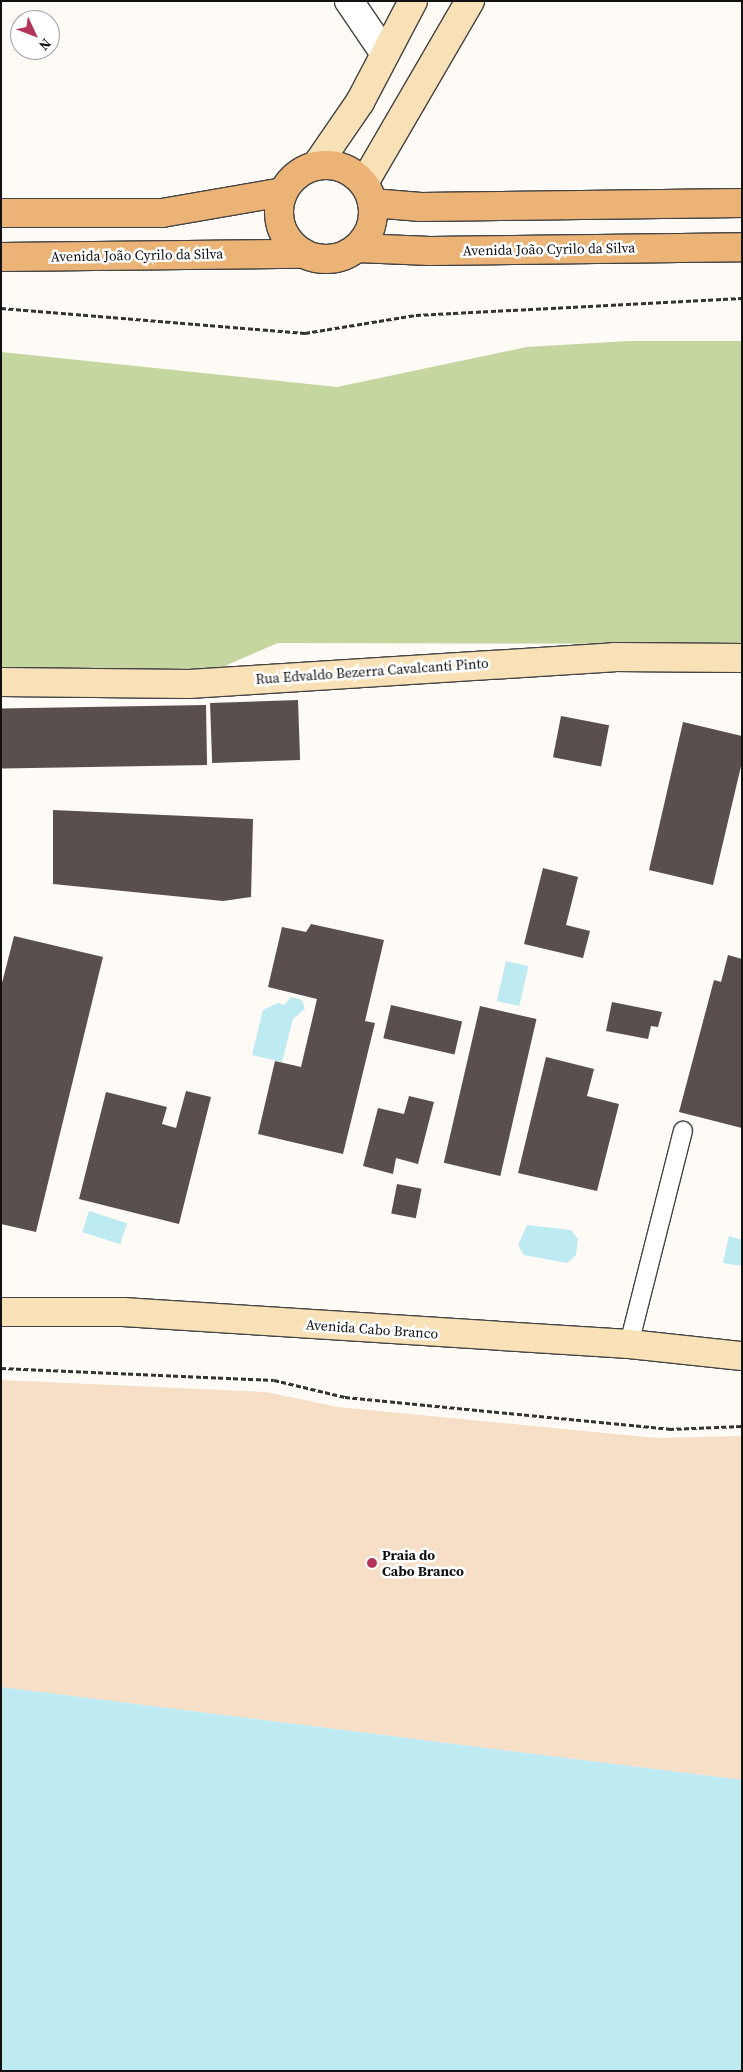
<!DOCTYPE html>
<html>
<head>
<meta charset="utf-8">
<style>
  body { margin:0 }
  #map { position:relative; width:743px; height:2072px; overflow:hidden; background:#fefaf5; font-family:"Source Serif 4",serif }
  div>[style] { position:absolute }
  .forest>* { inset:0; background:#c6d6a1 }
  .sand>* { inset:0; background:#f6dfc6 }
  .water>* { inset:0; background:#beeaf1; transform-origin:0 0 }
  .building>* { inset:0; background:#584f4e; transform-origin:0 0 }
  .path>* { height:3px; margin-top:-1.5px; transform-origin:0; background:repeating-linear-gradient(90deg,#333 0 5px,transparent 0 7.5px) }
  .roads { filter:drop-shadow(1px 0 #444) drop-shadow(-1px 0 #444) drop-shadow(0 1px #444) drop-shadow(0 -1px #444) }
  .service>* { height:18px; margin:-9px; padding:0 9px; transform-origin:9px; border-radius:9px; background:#fff }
  .minor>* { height:28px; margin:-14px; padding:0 14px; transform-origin:14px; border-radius:14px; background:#fff }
  .secondary>* { height:28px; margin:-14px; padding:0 14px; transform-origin:14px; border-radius:14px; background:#f8e1b6 }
  .primary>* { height:28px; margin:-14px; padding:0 14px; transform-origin:14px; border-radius:14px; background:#ecb377 }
  .primary>.ring { margin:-14px; padding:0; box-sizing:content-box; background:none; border:28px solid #ecb377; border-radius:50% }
  .dots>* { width:14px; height:14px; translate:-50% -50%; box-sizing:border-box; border:2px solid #fff; border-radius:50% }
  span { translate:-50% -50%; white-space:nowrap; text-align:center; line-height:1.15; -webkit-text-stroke:5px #fff; paint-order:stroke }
  .street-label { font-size:14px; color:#111 }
  .poi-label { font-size:14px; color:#111; font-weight:700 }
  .left { translate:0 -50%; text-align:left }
  .frame { position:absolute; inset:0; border:2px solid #111; pointer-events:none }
  .north { position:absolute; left:10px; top:10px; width:50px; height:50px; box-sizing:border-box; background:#fff; border:1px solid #a0a0a0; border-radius:50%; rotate:133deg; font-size:14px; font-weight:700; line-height:20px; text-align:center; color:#111 }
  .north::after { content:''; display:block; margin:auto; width:18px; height:22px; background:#b53459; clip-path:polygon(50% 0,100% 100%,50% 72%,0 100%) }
</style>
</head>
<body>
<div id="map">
  <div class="forest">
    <i style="clip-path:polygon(628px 341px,742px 341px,742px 644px,278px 643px,213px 671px,1px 671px,1px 352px,337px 387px,527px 347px)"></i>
  </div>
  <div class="sand">
    <i style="clip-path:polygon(1px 1380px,266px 1392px,338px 1407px,656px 1438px,742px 1436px,742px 1780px,1px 1687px)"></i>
  </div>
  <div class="water">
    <i style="left:506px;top:961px;width:23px;height:41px;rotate:13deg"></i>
    <i style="clip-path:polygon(291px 997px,302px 1000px,305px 1009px,293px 1019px,282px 1062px,252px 1055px,263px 1010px,278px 1003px,284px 1005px)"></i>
    <i style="left:89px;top:1211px;width:40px;height:22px;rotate:18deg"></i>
    <i style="clip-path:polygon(527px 1225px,571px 1230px,578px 1239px,576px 1255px,567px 1263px,524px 1255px,518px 1245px)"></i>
    <i style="clip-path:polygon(729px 1236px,742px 1240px,742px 1266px,723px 1263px)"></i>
    <i style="clip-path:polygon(1px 1687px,742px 1780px,742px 2071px,1px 2071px)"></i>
  </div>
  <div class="building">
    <i style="left:298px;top:700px;width:60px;height:88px;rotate:88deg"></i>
    <i style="left:206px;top:705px;width:60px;height:205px;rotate:89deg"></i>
    <i style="left:561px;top:716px;width:49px;height:42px;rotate:11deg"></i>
    <i style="clip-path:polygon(683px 722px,742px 736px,742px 762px,713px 885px,649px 870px)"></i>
    <i style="clip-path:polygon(53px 810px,253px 819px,251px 897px,223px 901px,53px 884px)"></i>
    <i style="clip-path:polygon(543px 868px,578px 877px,566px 925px,590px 931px,583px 958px,524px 944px)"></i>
    <i style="clip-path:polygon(311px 924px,384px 940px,365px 1021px,375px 1023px,343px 1154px,258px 1134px,275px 1061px,301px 1067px,317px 999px,268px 987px,282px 927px,306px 932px)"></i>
    <i style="clip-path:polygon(14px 936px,103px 957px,36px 1232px,1px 1224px,1px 987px)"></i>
    <i style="clip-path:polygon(728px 955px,742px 959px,742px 1128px,679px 1112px,714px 980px,721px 982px)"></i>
    <i style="clip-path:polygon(612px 1002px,662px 1012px,658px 1027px,651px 1026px,648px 1039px,606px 1031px)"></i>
    <i style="left:391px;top:1005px;width:73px;height:34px;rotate:13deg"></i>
    <i style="left:480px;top:1006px;width:58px;height:161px;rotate:13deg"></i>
    <i style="clip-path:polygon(546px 1057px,594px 1069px,587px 1096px,619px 1104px,597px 1191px,518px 1173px)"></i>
    <i style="clip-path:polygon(186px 1091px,211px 1097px,179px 1224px,79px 1199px,106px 1092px,167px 1107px,162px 1124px,176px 1128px)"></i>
    <i style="clip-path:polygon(409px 1096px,434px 1102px,418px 1164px,396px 1158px,393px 1174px,363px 1166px,378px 1108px,404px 1114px)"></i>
    <i style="left:397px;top:1184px;width:25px;height:30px;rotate:11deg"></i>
  </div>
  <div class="path">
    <i style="left:1px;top:308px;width:305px;rotate:4.7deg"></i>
    <i style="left:305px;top:333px;width:112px;rotate:-9.2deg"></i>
    <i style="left:416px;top:315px;width:326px;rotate:-3deg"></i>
    <i style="left:1px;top:1368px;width:273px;rotate:2.5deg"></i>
    <i style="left:274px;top:1380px;width:73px;rotate:13.5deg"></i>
    <i style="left:345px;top:1397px;width:326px;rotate:5.6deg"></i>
    <i style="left:669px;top:1429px;width:73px;rotate:-2.4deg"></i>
  </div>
  <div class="roads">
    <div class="service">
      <i style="left:629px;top:1344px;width:220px;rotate:-75.8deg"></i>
    </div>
    <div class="minor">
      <i style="left:349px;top:1px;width:64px;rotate:55.8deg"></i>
    </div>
    <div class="secondary">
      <i style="left:316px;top:166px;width:78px;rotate:-55.5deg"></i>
      <i style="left:360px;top:102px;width:114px;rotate:-62.3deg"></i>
      <i style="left:364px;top:183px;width:211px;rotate:-59.8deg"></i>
      <i style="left:1px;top:682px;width:188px;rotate:0.6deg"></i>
      <i style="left:189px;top:684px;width:426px;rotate:-3.6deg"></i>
      <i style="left:614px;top:657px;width:128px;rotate:0.4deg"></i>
      <i style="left:1px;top:1312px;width:122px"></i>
      <i style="left:123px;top:1312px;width:507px;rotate:3.62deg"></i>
      <i style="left:629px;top:1344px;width:114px;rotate:6.1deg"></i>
    </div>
    <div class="primary">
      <i class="ring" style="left:279px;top:165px;width:66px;height:66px"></i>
      <i style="left:372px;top:203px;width:49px;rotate:4.7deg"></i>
      <i style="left:421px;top:207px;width:321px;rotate:-0.7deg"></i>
      <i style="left:1px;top:213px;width:161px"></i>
      <i style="left:162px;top:213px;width:123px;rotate:-9.8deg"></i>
      <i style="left:357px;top:248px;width:73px;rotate:2.4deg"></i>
      <i style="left:430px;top:251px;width:312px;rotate:-0.7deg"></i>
      <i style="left:1px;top:257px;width:302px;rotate:-0.6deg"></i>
    </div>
  </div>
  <div class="dots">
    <i style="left:372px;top:1563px;background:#b53459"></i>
  </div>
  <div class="street-label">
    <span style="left:549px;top:249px;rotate:-1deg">Avenida João Cyrilo da Silva</span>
    <span style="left:137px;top:255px;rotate:-1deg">Avenida João Cyrilo da Silva</span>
    <span style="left:372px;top:671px;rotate:-4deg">Rua Edvaldo Bezerra Cavalcanti Pinto</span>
    <span style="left:372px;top:1329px;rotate:4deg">Avenida Cabo Branco</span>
  </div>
  <div class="poi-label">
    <span class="left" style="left:382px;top:1563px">Praia do<br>Cabo Branco</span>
  </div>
  <div class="frame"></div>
  <div class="north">N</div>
</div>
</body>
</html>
